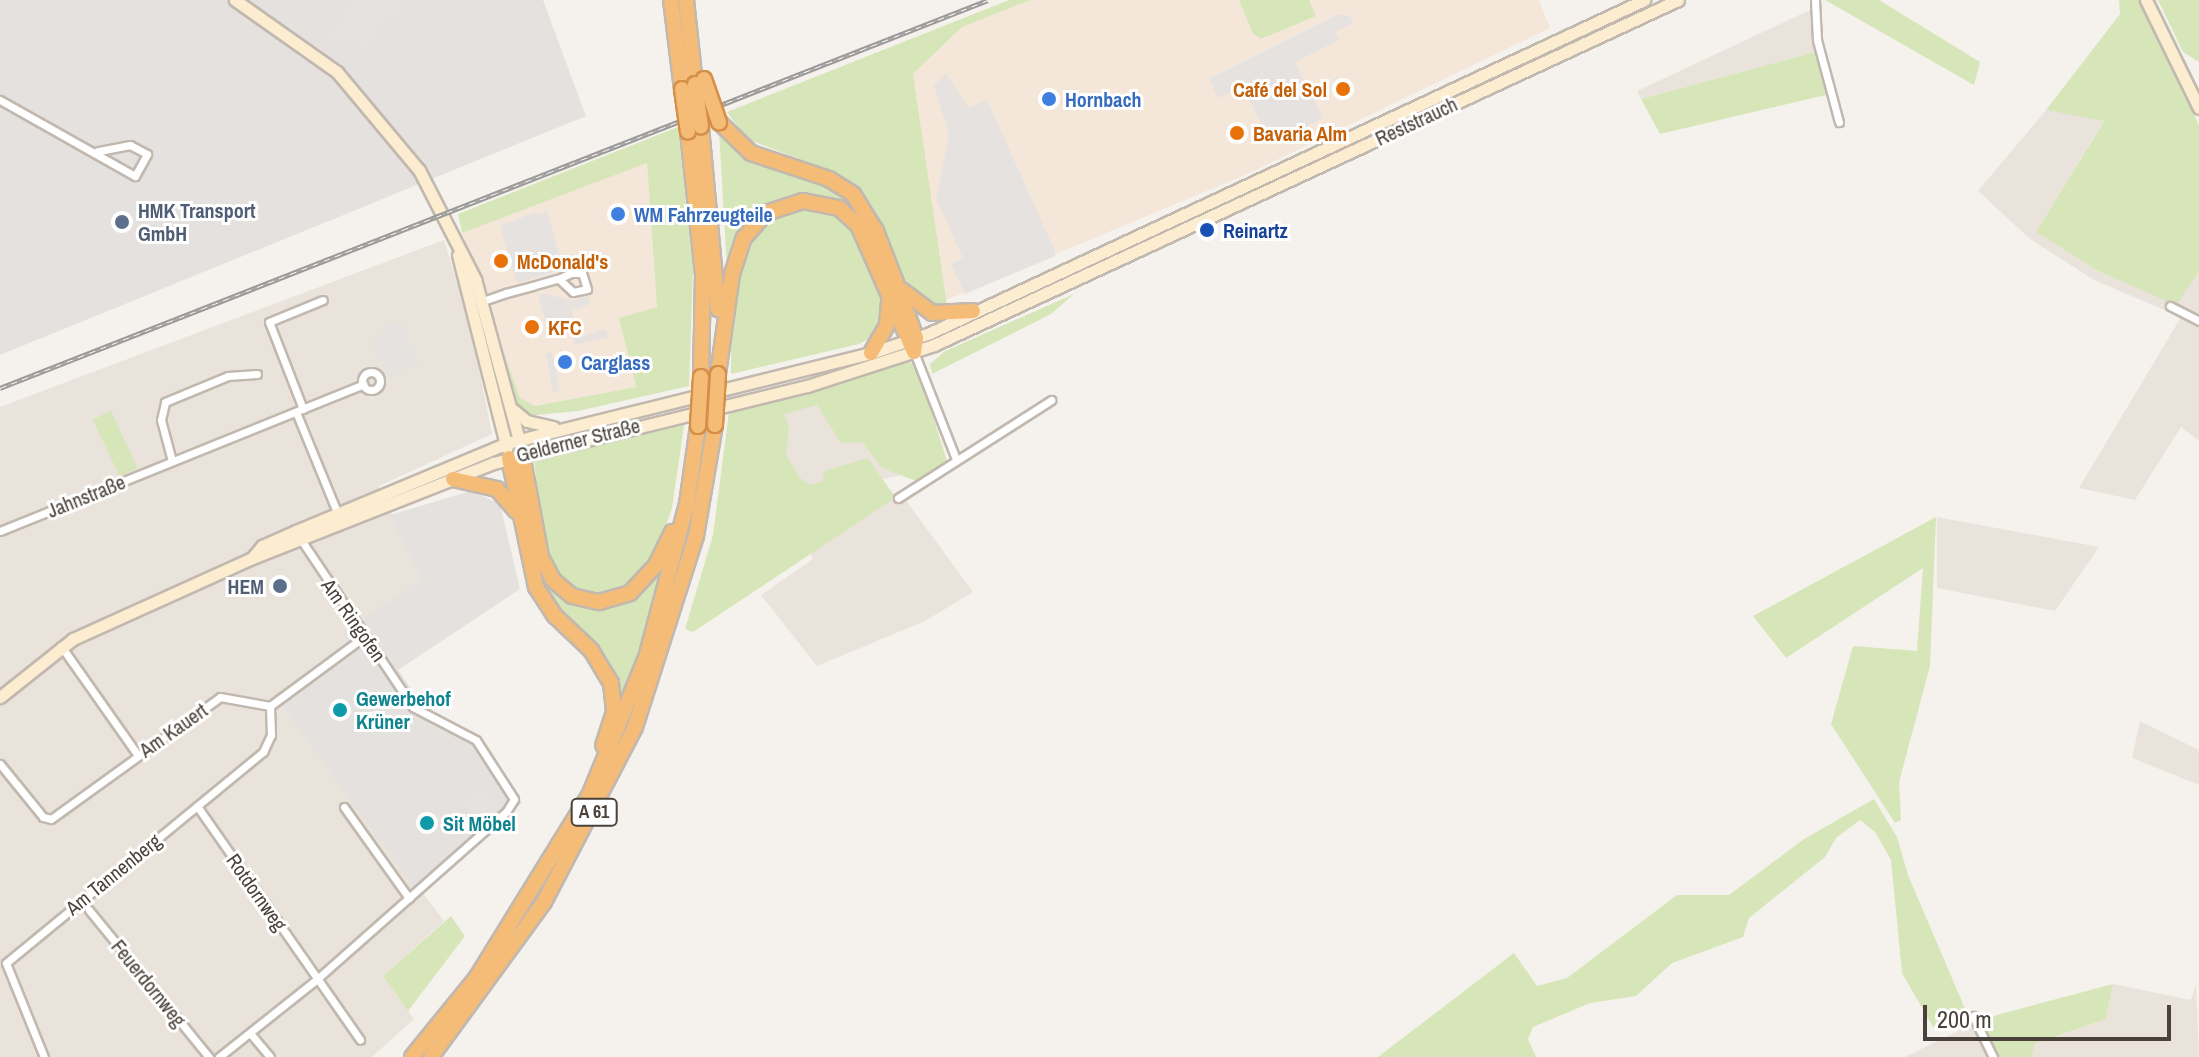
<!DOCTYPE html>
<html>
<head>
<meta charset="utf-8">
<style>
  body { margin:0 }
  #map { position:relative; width:2199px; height:1057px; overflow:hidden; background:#f5f2ed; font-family:"Archivo Narrow",sans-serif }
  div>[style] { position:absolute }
  .residential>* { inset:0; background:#e9e3db }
  .commercial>* { inset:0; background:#f5e6da }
  .industrial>* { inset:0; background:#e5e1de }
  .green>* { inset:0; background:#d7e6b8; transform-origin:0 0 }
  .parking>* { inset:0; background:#e5e2e0 }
  .round { border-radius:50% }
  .roads { filter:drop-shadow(2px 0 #c1b8af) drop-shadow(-2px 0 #c1b8af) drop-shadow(0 2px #c1b8af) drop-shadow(0 -2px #c1b8af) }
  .minor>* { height:7px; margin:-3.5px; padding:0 3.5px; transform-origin:3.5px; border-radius:3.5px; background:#fff }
  .minor>.ring { margin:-3.5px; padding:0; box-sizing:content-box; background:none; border:7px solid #fff; border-radius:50% }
  .secondary>* { height:11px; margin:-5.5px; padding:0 5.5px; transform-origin:5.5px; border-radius:5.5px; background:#fcecd0 }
  .motorway>* { height:14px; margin:-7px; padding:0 7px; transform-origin:7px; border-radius:7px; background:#f5bc78 }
  .rail>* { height:5px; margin-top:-2.5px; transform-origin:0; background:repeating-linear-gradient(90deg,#fff 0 6px,#9a9a9a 0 12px); box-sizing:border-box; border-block:2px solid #9a9a9a }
  .bridges { filter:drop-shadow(2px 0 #d58f47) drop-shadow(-2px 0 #d58f47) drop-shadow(0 2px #d58f47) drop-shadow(0 -2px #d58f47) }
  .motorway-bridge>* { height:14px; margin:-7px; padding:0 7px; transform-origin:7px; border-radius:7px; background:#f5bc78 }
  .dots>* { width:22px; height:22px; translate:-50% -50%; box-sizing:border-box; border:4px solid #fff; border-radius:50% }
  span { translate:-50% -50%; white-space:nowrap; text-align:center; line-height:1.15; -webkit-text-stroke:6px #fff; paint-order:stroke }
  .shield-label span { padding:2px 6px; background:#fff; border:2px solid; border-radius:6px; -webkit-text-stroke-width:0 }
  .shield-label { font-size:18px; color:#4a423a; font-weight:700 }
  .food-label { font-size:20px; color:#c56008; font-weight:700 }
  .right { translate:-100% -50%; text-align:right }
  .left { translate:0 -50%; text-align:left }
  .shop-label { font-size:20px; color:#366cbe; font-weight:700 }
  .street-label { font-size:20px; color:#4a423a }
  .service-label { font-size:20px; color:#4e5e75; font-weight:700 }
  .transit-label { font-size:20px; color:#164399; font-weight:700 }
  .culture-label { font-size:20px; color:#0d838f; font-weight:700 }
  .scale { position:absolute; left:1923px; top:1005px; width:248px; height:36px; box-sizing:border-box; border:4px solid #4a423a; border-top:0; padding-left:10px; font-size:24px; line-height:28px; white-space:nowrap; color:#4a423a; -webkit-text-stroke:6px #fff; paint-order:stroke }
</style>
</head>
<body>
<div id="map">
  <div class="residential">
    <i style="clip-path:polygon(1810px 10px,1815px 52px,1641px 99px,1637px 91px)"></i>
    <i style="clip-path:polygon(2046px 110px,2104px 120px,2036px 232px,2098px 271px,2176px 304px,2199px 272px,2199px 441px,2181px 427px,2135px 500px,2079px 488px,2181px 317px,2094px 280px,2030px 239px,1978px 191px)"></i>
    <i style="clip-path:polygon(444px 240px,470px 324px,492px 434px,379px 486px,422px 579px,363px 619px,353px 636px,275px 696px,444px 921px,383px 976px,414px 1019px,372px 1057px,0 1057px,0 407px)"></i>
    <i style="clip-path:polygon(854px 392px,907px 474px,883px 479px,895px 496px,905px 499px,973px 592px,925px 621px,817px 666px,761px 595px,813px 559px,736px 438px,736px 421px)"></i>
    <i style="clip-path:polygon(1937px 517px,2099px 547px,2055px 611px,1937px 588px)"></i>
    <i style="clip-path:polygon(2140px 721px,2199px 750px,2199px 785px,2132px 758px)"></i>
    <i style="clip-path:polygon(2196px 983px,2199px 1057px,2032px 1057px,2034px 1044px,2106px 1019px,2113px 984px,2191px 1000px)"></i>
    <i style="clip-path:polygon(1978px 1020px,1998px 1057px,1905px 1057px,1972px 1024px)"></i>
  </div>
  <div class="commercial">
    <i style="clip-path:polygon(1031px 0,1239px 0,1253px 34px,1262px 39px,1316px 16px,1309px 0,1539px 0,1550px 28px,1252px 172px,946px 300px,913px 74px,962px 27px)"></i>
    <i style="clip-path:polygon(636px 163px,647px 163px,657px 307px,619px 319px,636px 387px,535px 406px,520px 398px,462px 233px)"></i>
  </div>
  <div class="industrial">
    <i style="clip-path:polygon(0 0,543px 0,586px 116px,0 355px)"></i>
    <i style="clip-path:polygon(471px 491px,500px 504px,520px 589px,398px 670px,428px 713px,479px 739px,522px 803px,419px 894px,275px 696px,353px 636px,363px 619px,421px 579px,390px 515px)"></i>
  </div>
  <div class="green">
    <i style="clip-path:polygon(1009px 0,1031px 0,962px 27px,913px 74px,947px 305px,932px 307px,917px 303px,902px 282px,873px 207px,861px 193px,833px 172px,747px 139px,727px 112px)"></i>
    <i style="clip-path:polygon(1239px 0,1309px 0,1316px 16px,1261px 39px,1253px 34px)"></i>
    <i style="clip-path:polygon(1825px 0,1879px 0,1980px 62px,1974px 85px)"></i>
    <i style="clip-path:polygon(2119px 0,2139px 0,2199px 125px,2199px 272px,2176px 305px,2098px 271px,2036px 232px,2104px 121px,2046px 110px,2120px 14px)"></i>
    <i style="clip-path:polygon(2158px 0,2199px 0,2199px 62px,2183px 52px)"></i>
    <i style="clip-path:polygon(1815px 52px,1826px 95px,1660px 134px,1641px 99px)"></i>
    <i style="clip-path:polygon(678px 127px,693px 269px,689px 386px,578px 411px,527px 416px,514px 405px,490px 313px,520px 398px,535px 406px,636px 387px,619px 318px,657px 307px,647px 163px,462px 233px,458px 214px)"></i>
    <i style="clip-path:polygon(719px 131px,740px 153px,759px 163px,827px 183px,846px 194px,881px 252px,849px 212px,783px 200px,727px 268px)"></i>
    <i style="clip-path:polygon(798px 208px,824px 209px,839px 216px,862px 241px,884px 301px,881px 333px,859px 344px,731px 374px,731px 320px,739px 268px,763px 224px)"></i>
    <i style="clip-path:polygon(1074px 294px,1051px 314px,932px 374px,930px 364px,945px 351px)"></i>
    <i style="clip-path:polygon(909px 362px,917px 365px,947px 461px,916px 481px,882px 468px,862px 442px,841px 443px,817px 405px,784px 414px,789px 427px,786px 455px,800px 478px,810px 485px,823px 481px,824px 471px,868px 458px,895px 498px,693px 632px,685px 629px,713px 535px,729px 412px)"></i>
    <i style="left:111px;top:411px;width:63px;height:20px;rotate:65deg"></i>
    <i style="clip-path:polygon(685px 419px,672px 508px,656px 553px,634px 583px,613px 595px,590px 595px,561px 582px,548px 562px,534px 461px,553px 450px)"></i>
    <i style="clip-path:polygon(1936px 517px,1930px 666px,1899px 782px,1901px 820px,1895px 823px,1831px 724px,1853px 646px,1917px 651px,1923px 568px,1786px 658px,1753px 616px)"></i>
    <i style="clip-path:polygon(671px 541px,647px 634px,618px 712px,615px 684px,539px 589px,531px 543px,558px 593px,620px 602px)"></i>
    <i style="clip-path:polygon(1874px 799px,1897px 837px,1908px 875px,1966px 1011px,1933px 1027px,1902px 973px,1891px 860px,1875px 832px,1860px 820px,1836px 838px,1825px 857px,1749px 918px,1743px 937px,1672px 963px,1636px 996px,1590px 1003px,1533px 1027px,1528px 1039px,1536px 1057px,1378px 1057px,1514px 953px,1537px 986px,1567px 978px,1677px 895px,1729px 895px,1804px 839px)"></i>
    <i style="clip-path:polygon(451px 916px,465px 936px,408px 1011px,383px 976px)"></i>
    <i style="clip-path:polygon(2113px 984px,2106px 1019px,2034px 1044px,2032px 1057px,1998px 1057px,1978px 1020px)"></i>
  </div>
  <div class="parking">
    <i style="clip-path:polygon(355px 0,403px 0,395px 15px,388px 12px,369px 44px,330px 39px)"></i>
    <i style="clip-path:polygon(1339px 14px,1350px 16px,1353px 23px,1336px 32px,1339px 40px,1295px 62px,1323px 118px,1271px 144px,1243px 87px,1218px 98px,1209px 79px)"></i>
    <i style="clip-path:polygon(946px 73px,969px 108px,987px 100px,1055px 251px,1055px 256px,965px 294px,951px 264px,963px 258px,936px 198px,949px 135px,934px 86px)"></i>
    <i style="clip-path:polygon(546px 209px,561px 259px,558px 271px,517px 283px,500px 226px,536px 212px,542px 215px)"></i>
    <i style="clip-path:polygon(543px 293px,572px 301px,588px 296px,590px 304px,571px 310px,580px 337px,606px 329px,608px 337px,575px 345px,566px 320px,568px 331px,555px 336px,549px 333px,538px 295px)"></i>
    <i style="clip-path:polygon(393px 321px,401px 322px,420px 365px,389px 378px,372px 342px,384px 336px,380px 327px)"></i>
    <i style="clip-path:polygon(551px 352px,557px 370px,559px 391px,553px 392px,546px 354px)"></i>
    <i class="round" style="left:468px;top:794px;width:24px;height:24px"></i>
  </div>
  <div class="roads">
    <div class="minor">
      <i style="left:1815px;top:0;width:40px;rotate:87.1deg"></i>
      <i style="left:1817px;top:40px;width:85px;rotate:75deg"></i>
      <i style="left:0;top:100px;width:155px;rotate:29.4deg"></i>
      <i style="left:135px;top:176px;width:25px;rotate:-61deg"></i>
      <i style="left:147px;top:154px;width:19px;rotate:-152deg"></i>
      <i style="left:130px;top:145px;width:33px;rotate:169deg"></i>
      <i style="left:480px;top:302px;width:28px;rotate:-19deg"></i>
      <i style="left:506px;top:293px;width:27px;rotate:-15deg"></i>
      <i style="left:532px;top:286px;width:26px;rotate:-16deg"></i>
      <i style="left:557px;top:279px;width:2px"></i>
      <i style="left:559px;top:279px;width:19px;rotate:43deg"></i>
      <i style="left:573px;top:292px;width:14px;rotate:-12deg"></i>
      <i style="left:587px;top:289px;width:17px;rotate:-107deg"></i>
      <i style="left:582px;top:273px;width:11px;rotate:180deg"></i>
      <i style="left:571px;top:273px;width:14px;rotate:155deg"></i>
      <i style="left:2170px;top:306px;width:33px;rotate:27deg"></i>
      <i style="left:914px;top:352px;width:115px;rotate:68.6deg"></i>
      <i class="ring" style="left:362px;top:372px;width:11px;height:11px"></i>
      <i style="left:303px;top:409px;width:93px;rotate:-111.3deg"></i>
      <i style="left:269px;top:322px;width:58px;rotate:-22.2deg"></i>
      <i style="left:296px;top:412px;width:113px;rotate:67.7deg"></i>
      <i style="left:172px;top:461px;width:42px;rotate:-105deg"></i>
      <i style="left:161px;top:420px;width:18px;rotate:-77deg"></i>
      <i style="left:165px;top:402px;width:68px;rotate:-22.4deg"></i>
      <i style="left:228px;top:376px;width:29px;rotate:-4deg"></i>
      <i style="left:898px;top:498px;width:182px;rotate:-32.6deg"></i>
      <i style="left:0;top:531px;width:392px;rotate:-22deg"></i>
      <i style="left:61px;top:646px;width:132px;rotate:54.9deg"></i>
      <i style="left:0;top:764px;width:68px;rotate:50.9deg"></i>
      <i style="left:43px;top:817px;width:8px;rotate:14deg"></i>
      <i style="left:51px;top:819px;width:208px;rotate:-35.8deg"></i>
      <i style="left:220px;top:697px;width:51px;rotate:10.2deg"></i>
      <i style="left:270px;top:706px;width:118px;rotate:-36.4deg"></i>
      <i style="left:197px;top:806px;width:285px;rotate:55.1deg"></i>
      <i style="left:344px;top:807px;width:112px;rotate:54.5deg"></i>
      <i style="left:89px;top:910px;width:190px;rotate:50.8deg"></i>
      <i style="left:1973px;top:1016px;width:46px;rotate:64deg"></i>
      <i style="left:250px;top:1033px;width:31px;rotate:50deg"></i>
      <i style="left:44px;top:1057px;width:101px;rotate:-112deg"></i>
      <i style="left:6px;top:963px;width:333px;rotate:-39.4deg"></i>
      <i style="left:263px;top:752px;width:19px;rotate:-65deg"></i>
      <i style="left:271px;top:735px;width:29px;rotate:-92deg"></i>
      <i style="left:219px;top:1057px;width:125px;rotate:-38.5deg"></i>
      <i style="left:317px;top:979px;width:252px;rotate:-41.5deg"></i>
      <i style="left:506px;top:812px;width:15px;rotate:-58deg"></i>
      <i style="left:514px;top:799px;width:70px;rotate:-122.8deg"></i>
      <i style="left:476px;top:740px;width:71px;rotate:-152.4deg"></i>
      <i style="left:413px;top:707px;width:205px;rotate:-123.8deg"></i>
    </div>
    <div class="secondary">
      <i style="left:235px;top:0;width:125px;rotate:35.2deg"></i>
      <i style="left:337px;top:72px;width:128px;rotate:50.1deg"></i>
      <i style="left:419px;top:170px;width:123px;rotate:62.8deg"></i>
      <i style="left:475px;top:279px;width:171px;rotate:74.7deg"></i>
      <i style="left:2146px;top:0;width:120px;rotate:63.9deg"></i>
      <i style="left:458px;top:255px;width:199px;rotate:75.8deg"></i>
      <i style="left:512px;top:409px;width:19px;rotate:39deg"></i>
      <i style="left:527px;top:421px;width:27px;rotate:13deg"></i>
      <i style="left:252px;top:558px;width:16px;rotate:-50deg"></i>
      <i style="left:262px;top:546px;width:37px;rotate:-24deg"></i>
      <i style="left:296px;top:531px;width:229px;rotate:-22.6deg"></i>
      <i style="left:507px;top:443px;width:375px;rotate:-13.9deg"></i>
      <i style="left:871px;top:353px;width:62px;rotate:-18.7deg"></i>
      <i style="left:930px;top:333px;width:788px;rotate:-25deg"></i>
      <i style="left:0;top:697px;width:93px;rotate:-38.5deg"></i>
      <i style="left:73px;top:639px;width:196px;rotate:-24.3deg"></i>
      <i style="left:252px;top:558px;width:259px;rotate:-21.5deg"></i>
      <i style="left:493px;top:463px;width:323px;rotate:-13.8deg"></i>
      <i style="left:807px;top:386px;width:133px;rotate:-17.9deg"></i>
      <i style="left:934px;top:345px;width:820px;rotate:-24.88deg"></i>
    </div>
    <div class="motorway">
      <i style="left:671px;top:0;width:90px;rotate:83deg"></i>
      <i style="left:686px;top:0;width:84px;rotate:83.9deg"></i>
      <i style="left:719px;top:122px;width:45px;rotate:44.1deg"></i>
      <i style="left:751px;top:153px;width:82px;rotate:18.4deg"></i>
      <i style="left:829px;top:179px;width:28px;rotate:32deg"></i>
      <i style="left:853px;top:194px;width:44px;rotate:58.1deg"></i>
      <i style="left:876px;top:231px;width:53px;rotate:68.8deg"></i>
      <i style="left:895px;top:280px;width:62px;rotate:70.1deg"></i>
      <i style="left:916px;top:338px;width:14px;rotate:98deg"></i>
      <i style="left:701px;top:127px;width:183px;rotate:84.7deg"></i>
      <i style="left:688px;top:132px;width:143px;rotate:84deg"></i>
      <i style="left:703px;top:274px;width:103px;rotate:91.1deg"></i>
      <i style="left:903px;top:291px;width:36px;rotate:37deg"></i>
      <i style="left:932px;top:313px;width:41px;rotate:-2.8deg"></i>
      <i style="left:871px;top:353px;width:32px;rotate:-60deg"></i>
      <i style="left:887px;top:325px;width:23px;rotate:-85deg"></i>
      <i style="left:718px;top:374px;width:101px;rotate:-82deg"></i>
      <i style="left:732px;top:274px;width:38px;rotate:-72deg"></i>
      <i style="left:744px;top:238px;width:33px;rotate:-49deg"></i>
      <i style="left:766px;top:213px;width:39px;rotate:-18deg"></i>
      <i style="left:803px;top:201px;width:37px;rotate:11deg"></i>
      <i style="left:839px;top:208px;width:25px;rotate:42deg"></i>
      <i style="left:858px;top:225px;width:139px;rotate:66.2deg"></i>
      <i style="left:522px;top:454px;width:105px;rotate:79.5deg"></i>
      <i style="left:541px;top:557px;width:26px;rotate:62deg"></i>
      <i style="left:553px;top:580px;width:25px;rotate:40deg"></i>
      <i style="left:572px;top:596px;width:28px;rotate:13deg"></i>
      <i style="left:599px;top:602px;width:32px;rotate:-16deg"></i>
      <i style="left:630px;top:593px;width:38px;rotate:-47deg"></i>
      <i style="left:656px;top:565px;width:37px;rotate:-64deg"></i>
      <i style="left:509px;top:458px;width:132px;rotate:78.2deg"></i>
      <i style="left:536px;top:587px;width:35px;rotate:57deg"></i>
      <i style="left:555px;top:616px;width:50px;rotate:43.4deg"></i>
      <i style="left:591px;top:650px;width:39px;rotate:59deg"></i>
      <i style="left:611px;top:683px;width:29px;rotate:84deg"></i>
      <i style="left:614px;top:712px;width:35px;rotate:108deg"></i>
      <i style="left:453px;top:479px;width:45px;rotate:12.8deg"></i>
      <i style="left:497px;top:489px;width:29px;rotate:49deg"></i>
      <i style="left:412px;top:1057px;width:103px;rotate:-50.9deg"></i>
      <i style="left:477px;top:977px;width:213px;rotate:-58.3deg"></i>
      <i style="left:589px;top:796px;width:149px;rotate:-67.6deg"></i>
      <i style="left:646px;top:658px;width:159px;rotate:-75.1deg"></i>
      <i style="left:687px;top:504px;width:79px;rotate:-82deg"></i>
      <i style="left:431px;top:1057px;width:192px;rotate:-53.9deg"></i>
      <i style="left:544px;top:902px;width:197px;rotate:-62.5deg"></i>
      <i style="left:635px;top:727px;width:201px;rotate:-72.3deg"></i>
      <i style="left:696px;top:536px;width:113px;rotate:-80.3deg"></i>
    </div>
  </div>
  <div class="rail">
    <i style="left:0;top:388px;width:1061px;rotate:-21.44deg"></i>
  </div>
  <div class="bridges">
    <div class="motorway-bridge">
      <i style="left:704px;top:79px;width:46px;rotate:70.8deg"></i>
      <i style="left:695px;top:84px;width:43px;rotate:82.1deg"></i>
      <i style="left:682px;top:89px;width:43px;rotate:82.1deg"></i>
      <i style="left:715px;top:425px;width:51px;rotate:-86.6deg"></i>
      <i style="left:698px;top:426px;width:49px;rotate:-86.5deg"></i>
    </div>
  </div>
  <div class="dots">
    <i style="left:1343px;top:89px;background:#e8710a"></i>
    <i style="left:1049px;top:99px;background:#3f7fe0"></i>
    <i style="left:1237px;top:133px;background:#e8710a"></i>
    <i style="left:618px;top:214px;background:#3f7fe0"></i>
    <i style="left:122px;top:222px;background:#5c6f8a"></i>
    <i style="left:1207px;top:230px;background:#1a4fb4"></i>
    <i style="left:501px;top:261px;background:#e8710a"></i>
    <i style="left:532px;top:327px;background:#e8710a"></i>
    <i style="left:565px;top:362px;background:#3f7fe0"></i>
    <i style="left:280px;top:586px;background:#5c6f8a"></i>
    <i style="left:340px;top:710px;background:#0f9aa8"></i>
    <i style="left:427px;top:823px;background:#0f9aa8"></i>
  </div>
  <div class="shield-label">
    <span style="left:594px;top:812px">A 61</span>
  </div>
  <div class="food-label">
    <span class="right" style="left:1327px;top:89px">Café del Sol</span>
    <span class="left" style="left:1253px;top:133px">Bavaria Alm</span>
    <span class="left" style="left:517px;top:261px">McDonald's</span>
    <span class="left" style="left:548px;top:327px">KFC</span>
  </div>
  <div class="shop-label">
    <span class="left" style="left:1065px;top:99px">Hornbach</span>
    <span class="left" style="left:634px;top:214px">WM Fahrzeugteile</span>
    <span class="left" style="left:581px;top:362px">Carglass</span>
  </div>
  <div class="street-label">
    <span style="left:1416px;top:121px;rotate:-25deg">Reststrauch</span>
    <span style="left:578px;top:440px;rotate:-14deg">Gelderner Straße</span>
    <span style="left:86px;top:496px;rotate:-22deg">Jahnstraße</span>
    <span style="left:354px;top:620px;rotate:55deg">Am Ringofen</span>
    <span style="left:173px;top:730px;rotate:-35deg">Am Kauert</span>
    <span style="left:113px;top:874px;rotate:-39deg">Am Tannenberg</span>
    <span style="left:257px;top:892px;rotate:55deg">Rotdornweg</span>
    <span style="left:149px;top:983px;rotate:51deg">Feuerdornweg</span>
  </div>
  <div class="service-label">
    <span class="left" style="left:138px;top:222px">HMK Transport<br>GmbH</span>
    <span class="right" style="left:264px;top:586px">HEM</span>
  </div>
  <div class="transit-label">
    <span class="left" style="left:1223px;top:230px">Reinartz</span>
  </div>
  <div class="culture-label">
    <span class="left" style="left:356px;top:710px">Gewerbehof<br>Krüner</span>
    <span class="left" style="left:443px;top:823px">Sit Möbel</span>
  </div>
  <div class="scale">200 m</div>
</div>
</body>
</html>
